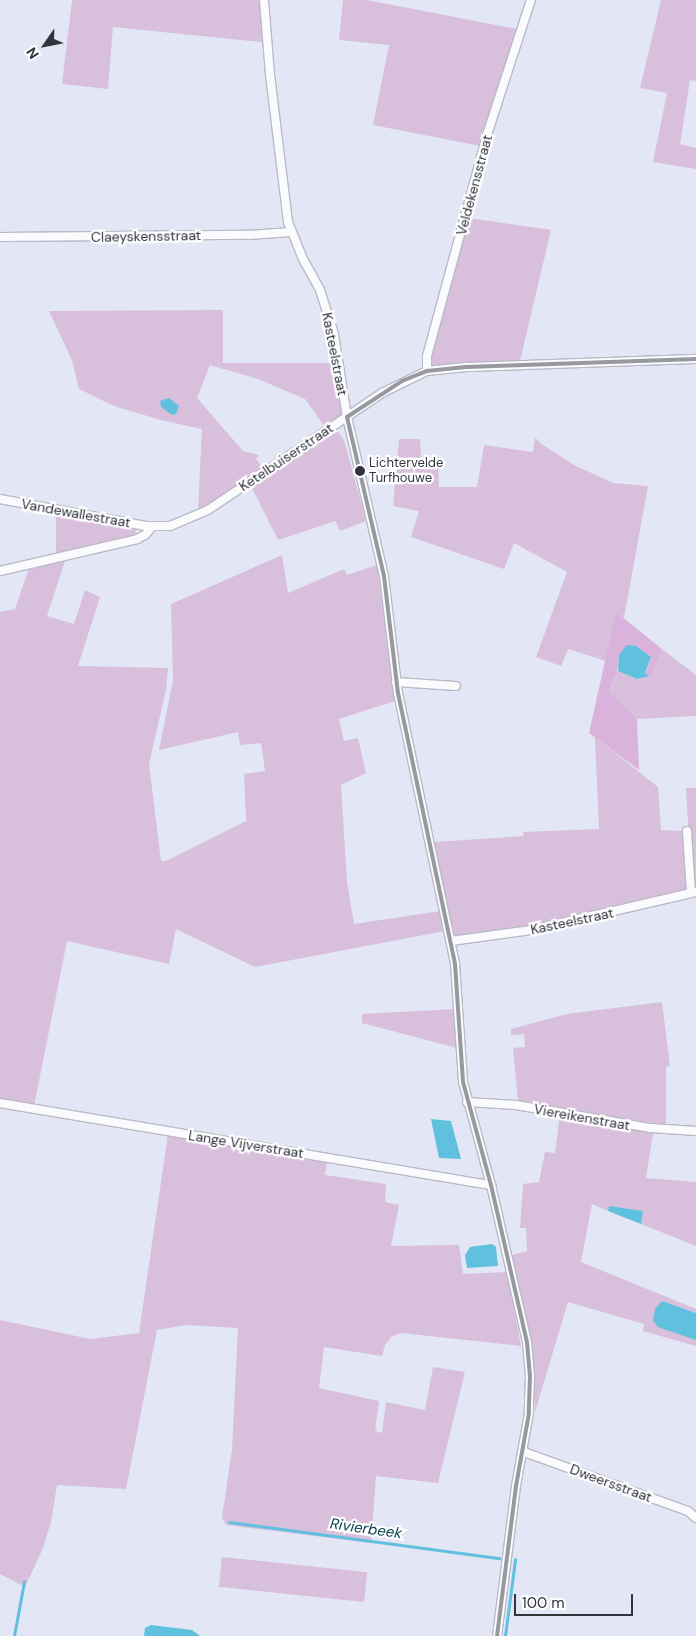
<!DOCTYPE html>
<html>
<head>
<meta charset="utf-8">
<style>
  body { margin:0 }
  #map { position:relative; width:696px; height:1636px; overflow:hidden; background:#e3e6f5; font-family:"DM Sans",sans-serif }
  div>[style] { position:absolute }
  .green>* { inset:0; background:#d8bfdb; transform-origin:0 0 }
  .forest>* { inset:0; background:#dab3dc }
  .water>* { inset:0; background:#5fc1de }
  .stream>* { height:2.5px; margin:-1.25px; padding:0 1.25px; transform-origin:1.25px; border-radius:1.25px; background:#5fc1de }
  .roads { filter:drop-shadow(1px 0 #b8bac6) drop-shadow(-1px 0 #b8bac6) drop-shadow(0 1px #b8bac6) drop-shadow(0 -1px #b8bac6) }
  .street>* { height:8px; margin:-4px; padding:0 4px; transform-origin:4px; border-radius:4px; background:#fbfbfe }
  .bus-1>* { height:4px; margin:-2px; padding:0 2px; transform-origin:2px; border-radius:2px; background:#98999e }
  .dots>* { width:14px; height:14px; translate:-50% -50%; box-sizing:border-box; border:2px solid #fff; border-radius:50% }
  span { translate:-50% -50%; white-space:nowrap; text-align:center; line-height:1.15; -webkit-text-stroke:4.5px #fff; paint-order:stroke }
  .bus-label { font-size:13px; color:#31333d }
  .left { translate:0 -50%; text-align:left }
  .street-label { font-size:14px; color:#31333d }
  .water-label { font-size:15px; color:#094352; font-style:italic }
  .north { position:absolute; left:20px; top:20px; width:50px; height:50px; -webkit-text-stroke:4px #fff; paint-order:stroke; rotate:237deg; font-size:14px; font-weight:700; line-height:20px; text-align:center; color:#31333d }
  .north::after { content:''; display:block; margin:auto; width:18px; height:22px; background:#31333d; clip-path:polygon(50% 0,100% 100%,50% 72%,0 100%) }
  .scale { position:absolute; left:514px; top:1594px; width:119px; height:22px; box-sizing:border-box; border:2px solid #31333d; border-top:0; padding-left:6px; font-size:15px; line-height:18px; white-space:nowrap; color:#31333d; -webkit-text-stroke:4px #fff; paint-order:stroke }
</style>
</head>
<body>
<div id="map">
  <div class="green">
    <i style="clip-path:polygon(72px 0,260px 0,262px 42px,113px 27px,108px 89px,62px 84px)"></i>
    <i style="clip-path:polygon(343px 0,367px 0,517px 29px,480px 146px,373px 125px,389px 45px,339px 40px)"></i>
    <i style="clip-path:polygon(661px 0,696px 0,696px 81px,690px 80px,680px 144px,696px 148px,696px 169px,653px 162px,667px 93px,640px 88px)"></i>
    <i style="clip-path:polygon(468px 218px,551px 230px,520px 361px,432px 365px,430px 359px)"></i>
    <i style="clip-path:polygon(223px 310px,223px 363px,335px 363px,344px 415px,325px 427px,305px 399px,258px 379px,210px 365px,197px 398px,243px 451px,259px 455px,256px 459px,264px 469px,198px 511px,202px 429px,161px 420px,114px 406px,79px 389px,72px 360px,49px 311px)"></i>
    <i style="clip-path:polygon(338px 432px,344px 440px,366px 521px,340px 531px,335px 521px,278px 540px,251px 486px,325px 437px,332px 433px)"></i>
    <i style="clip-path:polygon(535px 437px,540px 443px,576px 466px,613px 483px,648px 486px,624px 618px,616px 612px,606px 661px,568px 649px,561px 666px,536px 657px,567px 572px,514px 543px,504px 569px,411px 537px,419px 511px,393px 506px,399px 439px,420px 439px,421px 458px,438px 458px,439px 487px,477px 487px,484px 445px,533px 452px)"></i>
    <i style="clip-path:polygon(56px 514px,133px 528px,136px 530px,135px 534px,129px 537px,56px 553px)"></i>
    <i style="clip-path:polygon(282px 555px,288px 593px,344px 569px,347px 575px,377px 565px,395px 701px,339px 719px,344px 741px,358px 738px,366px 773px,341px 785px,347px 882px,354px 924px,440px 911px,445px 931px,255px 967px,176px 929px,169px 964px,67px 941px,34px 1106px,0 1101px,0 612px,15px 609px,29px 568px,66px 558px,47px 616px,74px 624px,85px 590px,100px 597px,78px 666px,168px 668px,166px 690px,149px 764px,161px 861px,166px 861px,246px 821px,244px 774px,265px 771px,261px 743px,240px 745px,238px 732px,159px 750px,173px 680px,171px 604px)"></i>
    <i style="clip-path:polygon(662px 649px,696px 675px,696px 716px,637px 719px,609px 693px,618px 671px,637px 679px,653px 673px)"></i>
    <i style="clip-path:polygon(595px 737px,658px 787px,661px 830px,684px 831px,688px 889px,684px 892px,536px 927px,458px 937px,454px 935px,434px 842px,524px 836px,523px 832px,599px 829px)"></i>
    <i style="clip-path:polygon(686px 788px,696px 788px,696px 890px,692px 890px)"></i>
    <i style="clip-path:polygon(662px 1002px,670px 1066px,666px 1067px,666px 1124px,630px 1121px,518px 1101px,513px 1048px,525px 1047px,524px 1034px,511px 1035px,511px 1029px,567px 1014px)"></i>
    <i style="clip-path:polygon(455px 1009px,457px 1048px,362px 1023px,362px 1014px)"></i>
    <i style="clip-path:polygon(563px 1117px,653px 1133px,646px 1178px,696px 1182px,696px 1246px,641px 1224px,642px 1212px,609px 1206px,608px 1211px,592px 1204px,581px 1262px,696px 1309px,696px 1313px,662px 1301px,653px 1321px,696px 1340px,696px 1346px,643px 1331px,644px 1324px,568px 1302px,535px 1412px,529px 1333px,511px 1255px,527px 1251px,526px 1228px,520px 1228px,523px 1184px,539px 1182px,545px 1152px,555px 1153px,559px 1121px)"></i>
    <i style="clip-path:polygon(168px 1134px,327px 1162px,325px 1175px,386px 1184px,385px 1202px,399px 1205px,391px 1246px,459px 1245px,463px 1274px,507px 1272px,521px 1346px,401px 1333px,391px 1337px,385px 1345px,382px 1356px,324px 1347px,319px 1388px,379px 1401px,375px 1431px,382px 1433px,386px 1402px,425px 1410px,433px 1367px,465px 1372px,438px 1483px,376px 1476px,371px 1543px,226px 1525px,222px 1518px,232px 1449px,238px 1328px,186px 1325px,157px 1330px,126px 1489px,57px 1485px,51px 1522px,43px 1548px,25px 1587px,0 1574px,0 1320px,90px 1339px,139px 1333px)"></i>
    <i style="left:222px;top:1557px;width:146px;height:30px;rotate:6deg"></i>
  </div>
  <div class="forest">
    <i style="clip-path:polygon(616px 612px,662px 649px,653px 673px,649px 676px,645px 674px,651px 658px,619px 655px,617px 673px,609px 692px,637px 719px,639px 770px,589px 733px)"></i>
  </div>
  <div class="water">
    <i style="clip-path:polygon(169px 398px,179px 406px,176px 414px,172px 415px,161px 407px,160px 401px)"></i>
    <i style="clip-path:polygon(627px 645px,636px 646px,651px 657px,645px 673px,649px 676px,637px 679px,618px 671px,619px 655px)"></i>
    <i style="clip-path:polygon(431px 1119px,451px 1121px,461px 1159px,439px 1158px)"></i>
    <i style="clip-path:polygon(609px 1206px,643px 1211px,641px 1224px,608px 1211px)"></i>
    <i style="clip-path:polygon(492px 1244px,496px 1247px,498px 1266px,467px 1268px,465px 1255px,470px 1247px)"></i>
    <i style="clip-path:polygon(662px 1301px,696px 1313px,696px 1340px,658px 1327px,653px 1321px,655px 1309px)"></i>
    <i style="clip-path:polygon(151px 1625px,192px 1630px,200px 1636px,144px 1636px,145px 1628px)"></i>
  </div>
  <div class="stream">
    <i style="left:229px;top:1522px;width:273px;rotate:7.6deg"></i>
    <i style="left:14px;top:1636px;width:55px;rotate:-79.5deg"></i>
    <i style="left:505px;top:1636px;width:77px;rotate:-82.5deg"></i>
  </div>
  <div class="roads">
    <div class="street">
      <i style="left:264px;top:0;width:75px;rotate:85.4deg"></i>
      <i style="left:270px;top:75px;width:148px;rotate:83deg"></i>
      <i style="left:288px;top:222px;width:40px;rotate:68deg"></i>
      <i style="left:303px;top:259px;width:35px;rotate:61deg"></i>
      <i style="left:320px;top:290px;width:46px;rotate:72.3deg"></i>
      <i style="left:334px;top:334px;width:84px;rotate:81.1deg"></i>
      <i style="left:347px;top:417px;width:163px;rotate:76.9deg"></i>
      <i style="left:384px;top:576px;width:118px;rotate:83.2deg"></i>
      <i style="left:398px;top:693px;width:277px;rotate:78.1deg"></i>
      <i style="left:455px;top:964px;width:118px;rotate:86.1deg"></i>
      <i style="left:463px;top:1082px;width:107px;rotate:74.8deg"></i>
      <i style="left:491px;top:1185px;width:161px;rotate:77.1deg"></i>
      <i style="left:527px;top:1342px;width:34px;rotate:85deg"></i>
      <i style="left:530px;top:1376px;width:37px;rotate:92deg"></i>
      <i style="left:529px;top:1413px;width:74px;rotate:100.1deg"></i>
      <i style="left:516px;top:1486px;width:151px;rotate:97.2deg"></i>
      <i style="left:0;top:237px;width:249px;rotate:-0.5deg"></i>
      <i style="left:249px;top:235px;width:42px;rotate:-4.1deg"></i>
      <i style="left:427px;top:371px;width:15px;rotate:-90deg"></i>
      <i style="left:427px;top:356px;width:232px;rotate:-74.8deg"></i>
      <i style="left:488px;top:132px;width:139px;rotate:-72deg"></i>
      <i style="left:0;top:499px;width:147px;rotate:10.5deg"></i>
      <i style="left:145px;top:526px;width:25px"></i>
      <i style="left:170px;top:526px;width:41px;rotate:-22.8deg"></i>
      <i style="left:208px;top:510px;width:210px;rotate:-33.9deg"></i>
      <i style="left:382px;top:393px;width:50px;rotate:-26.1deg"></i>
      <i style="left:427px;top:371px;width:39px;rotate:-6deg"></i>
      <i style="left:466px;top:367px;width:230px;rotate:-2deg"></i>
      <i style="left:0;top:571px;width:141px;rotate:-13.1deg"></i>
      <i style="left:137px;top:539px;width:9px;rotate:-27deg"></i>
      <i style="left:145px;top:535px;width:11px;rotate:-49deg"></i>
      <i style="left:396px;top:682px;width:60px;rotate:3.8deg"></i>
      <i style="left:687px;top:831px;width:62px;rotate:86.3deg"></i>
      <i style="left:451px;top:941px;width:81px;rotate:-7.8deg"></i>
      <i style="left:531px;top:930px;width:169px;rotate:-13deg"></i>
      <i style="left:467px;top:1102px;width:49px;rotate:3.5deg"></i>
      <i style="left:516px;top:1105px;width:137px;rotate:9.7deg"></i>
      <i style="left:651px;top:1128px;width:45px;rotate:3.8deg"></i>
      <i style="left:0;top:1103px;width:498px;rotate:9.5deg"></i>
      <i style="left:524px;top:1452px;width:174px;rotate:19.8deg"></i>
      <i style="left:688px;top:1511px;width:11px;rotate:41deg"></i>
    </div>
  </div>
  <div class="bus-1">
    <i style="left:347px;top:417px;width:163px;rotate:76.9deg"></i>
    <i style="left:384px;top:576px;width:118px;rotate:83.2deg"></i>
    <i style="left:398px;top:693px;width:277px;rotate:78.1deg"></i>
    <i style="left:455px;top:964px;width:118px;rotate:86.1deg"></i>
    <i style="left:463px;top:1082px;width:107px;rotate:74.8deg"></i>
    <i style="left:491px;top:1185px;width:161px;rotate:77.1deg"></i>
    <i style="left:527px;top:1342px;width:34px;rotate:85deg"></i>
    <i style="left:530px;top:1376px;width:37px;rotate:92deg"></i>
    <i style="left:529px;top:1413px;width:74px;rotate:100.1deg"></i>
    <i style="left:516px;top:1486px;width:151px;rotate:97.2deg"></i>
    <i style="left:347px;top:417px;width:66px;rotate:-33.2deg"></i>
    <i style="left:402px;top:381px;width:27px;rotate:-22deg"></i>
    <i style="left:427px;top:371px;width:39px;rotate:-6deg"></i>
    <i style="left:466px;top:367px;width:230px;rotate:-2deg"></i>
  </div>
  <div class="dots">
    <i style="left:360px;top:471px;background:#31333d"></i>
  </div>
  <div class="bus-label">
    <span class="left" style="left:369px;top:471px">Lichtervelde<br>Turfhouwe</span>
  </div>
  <div class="street-label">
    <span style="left:474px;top:185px;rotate:-75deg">Veldekensstraat</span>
    <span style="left:146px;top:236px;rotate:-1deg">Claeyskensstraat</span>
    <span style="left:335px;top:354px;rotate:79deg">Kasteelstraat</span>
    <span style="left:286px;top:457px;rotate:-34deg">Ketelbuiserstraat</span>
    <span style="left:76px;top:513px;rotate:10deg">Vandewallestraat</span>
    <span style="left:572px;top:921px;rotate:-12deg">Kasteelstraat</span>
    <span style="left:582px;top:1117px;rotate:10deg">Viereikenstraat</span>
    <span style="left:246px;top:1144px;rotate:9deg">Lange Vijverstraat</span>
    <span style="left:611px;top:1483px;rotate:20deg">Dweersstraat</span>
  </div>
  <div class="water-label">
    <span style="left:366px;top:1529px;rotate:8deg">Rivierbeek</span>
  </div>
  <div class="north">N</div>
  <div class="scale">100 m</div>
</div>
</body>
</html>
